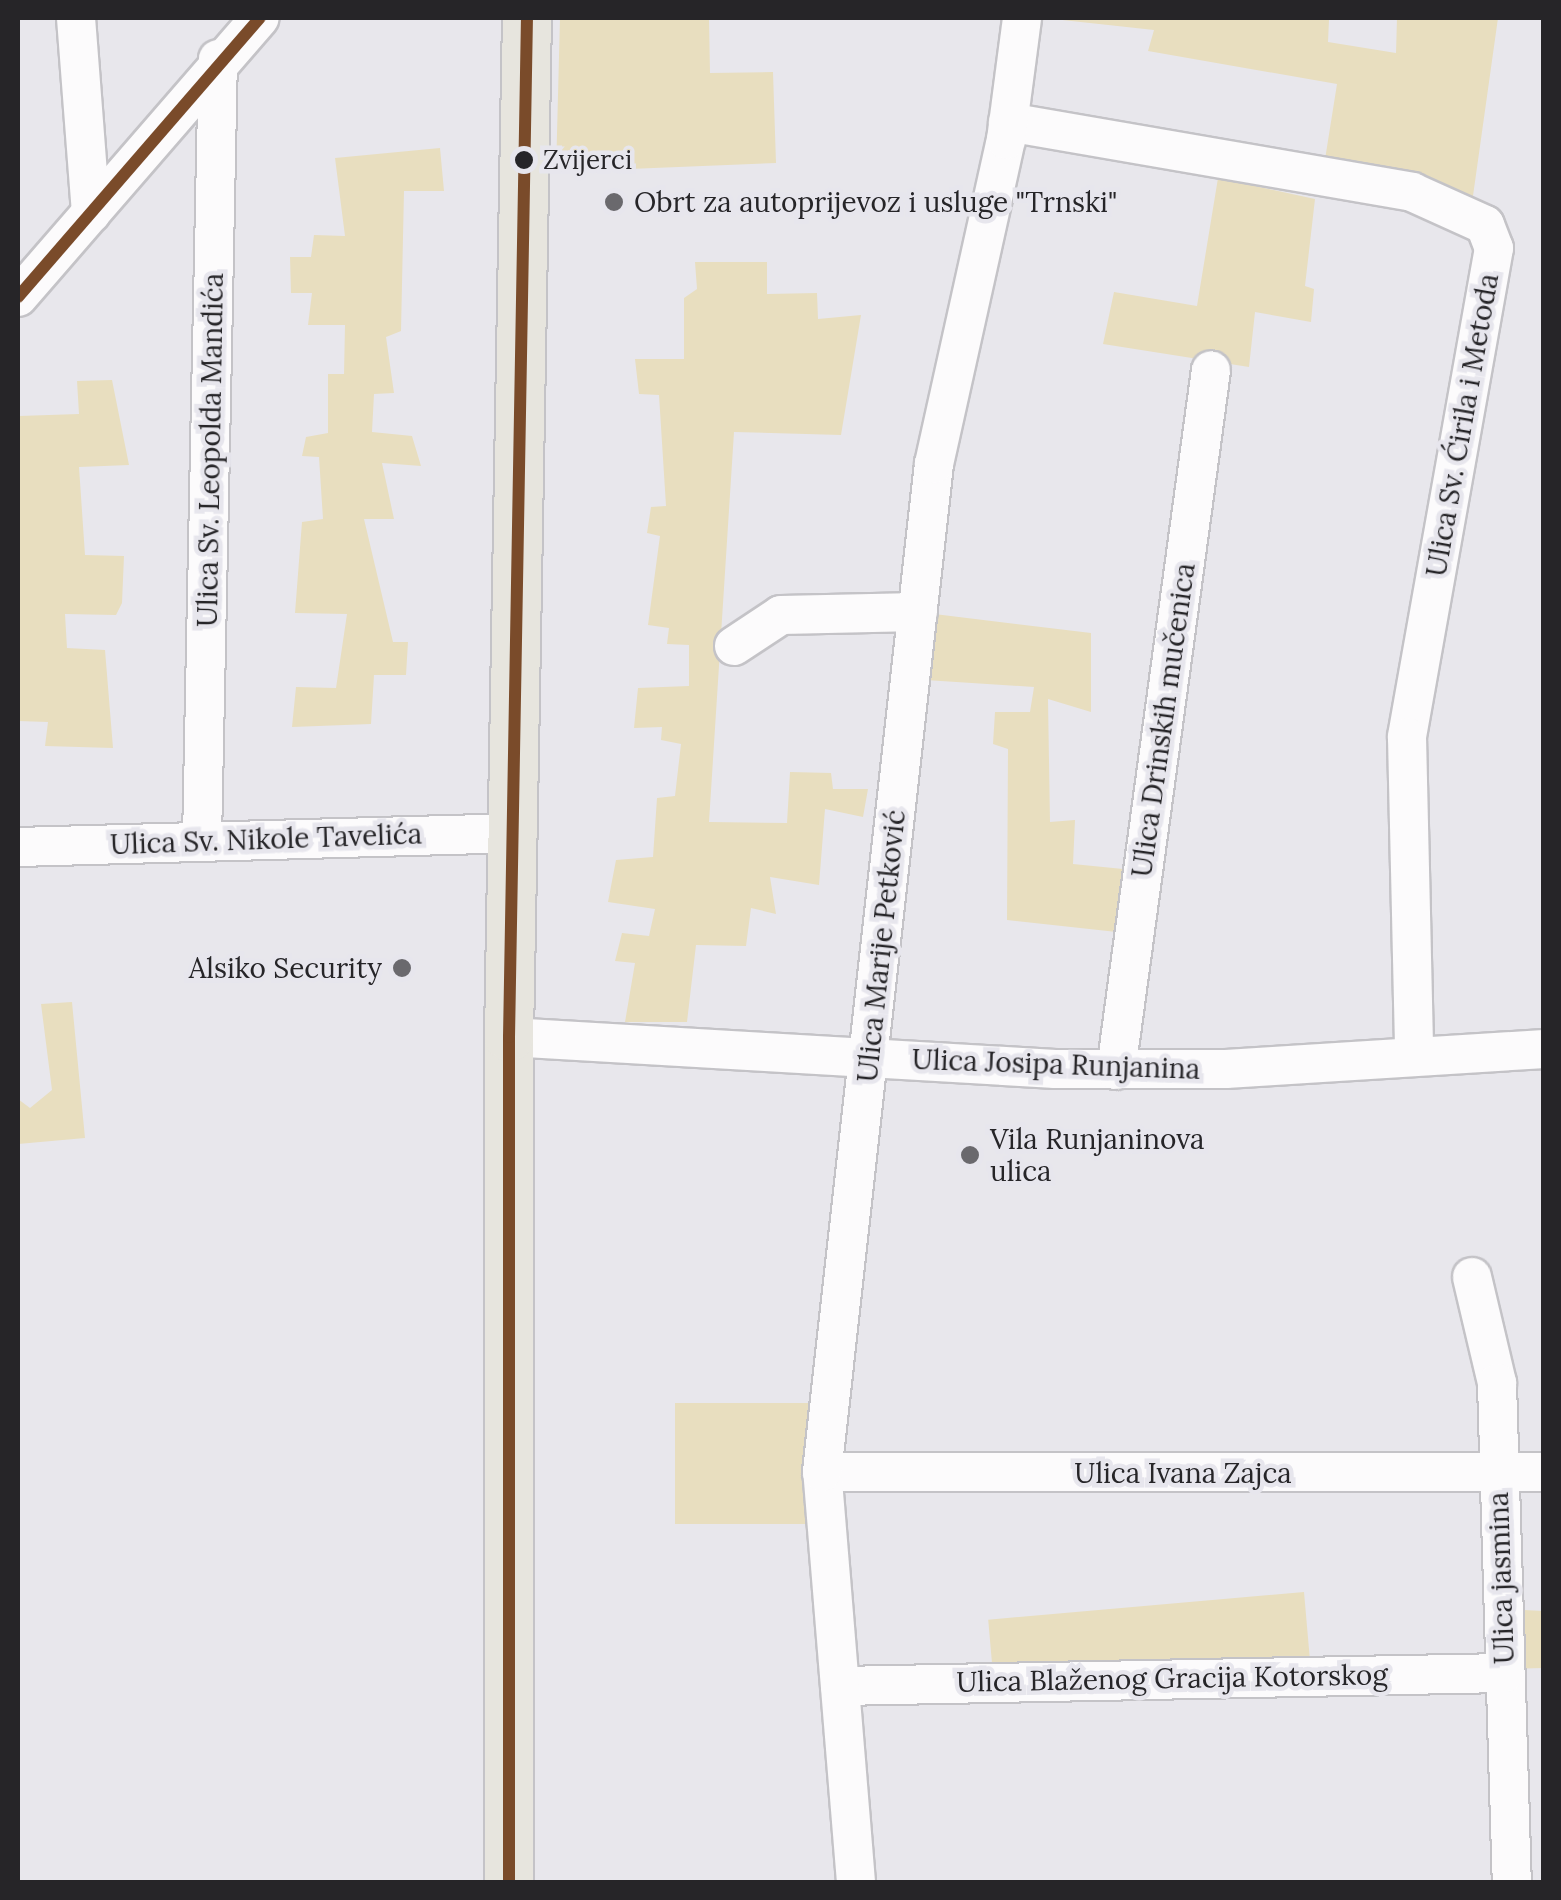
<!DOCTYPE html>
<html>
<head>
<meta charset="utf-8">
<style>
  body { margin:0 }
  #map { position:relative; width:1561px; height:1900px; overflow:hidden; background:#e8e7ec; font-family:Lora,serif }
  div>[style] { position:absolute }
  .green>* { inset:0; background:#e8debf; transform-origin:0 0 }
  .roads { filter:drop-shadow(2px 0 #c4c3c7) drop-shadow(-2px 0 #c4c3c7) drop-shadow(0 2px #c4c3c7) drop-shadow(0 -2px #c4c3c7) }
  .minor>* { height:38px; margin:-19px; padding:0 19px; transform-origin:19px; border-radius:19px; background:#fcfbfc }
  .major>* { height:48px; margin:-24px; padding:0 24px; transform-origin:24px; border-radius:24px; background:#e7e5de }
  .bus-1>* { height:12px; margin:-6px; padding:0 6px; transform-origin:6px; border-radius:6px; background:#7a4b2a }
  .dots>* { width:28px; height:28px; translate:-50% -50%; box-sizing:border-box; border:5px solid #e7e6ed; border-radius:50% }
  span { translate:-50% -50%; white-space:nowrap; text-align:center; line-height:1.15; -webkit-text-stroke:9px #e7e6ed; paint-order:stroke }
  .bus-label { font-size:26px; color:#262528 }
  .left { translate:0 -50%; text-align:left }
  .poi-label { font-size:28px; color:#262528 }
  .right { translate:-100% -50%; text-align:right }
  .street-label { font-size:28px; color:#262528 }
  .frame { position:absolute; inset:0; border:20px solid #262528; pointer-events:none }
</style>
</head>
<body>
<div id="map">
  <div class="green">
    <i style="clip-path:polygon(560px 18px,709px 18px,710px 73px,773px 72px,776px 163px,556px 172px)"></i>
    <i style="clip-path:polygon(1044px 18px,1309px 18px,1329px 20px,1328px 42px,1396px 53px,1397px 18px,1498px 18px,1472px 203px,1323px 172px,1337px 84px,1148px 51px,1154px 30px)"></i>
    <i style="clip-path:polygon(440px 148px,444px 191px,404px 191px,401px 331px,386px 337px,394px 393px,374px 394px,372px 432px,412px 436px,421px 466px,382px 463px,394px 519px,364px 519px,393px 642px,408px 642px,406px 675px,374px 675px,371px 724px,292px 727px,296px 687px,336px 688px,347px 614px,295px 613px,302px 522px,323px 519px,319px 457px,302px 456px,306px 437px,328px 433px,328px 374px,344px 374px,345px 325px,308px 325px,312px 293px,291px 293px,290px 257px,311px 257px,314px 235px,345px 236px,335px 158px)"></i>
    <i style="clip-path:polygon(1218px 178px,1315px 199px,1305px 286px,1314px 289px,1311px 322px,1255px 312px,1249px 367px,1103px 344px,1114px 292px,1197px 306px)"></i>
    <i style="clip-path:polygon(695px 262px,767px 262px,767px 294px,817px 293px,818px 319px,861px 315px,841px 435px,734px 432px,709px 822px,787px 823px,790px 772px,831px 773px,833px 789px,868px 789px,863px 817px,825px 809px,819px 885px,770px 877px,776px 914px,751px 908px,746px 946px,696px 945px,687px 1022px,625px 1022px,635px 963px,615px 961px,622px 933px,649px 936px,655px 909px,608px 902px,616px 860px,653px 857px,657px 798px,675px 796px,681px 744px,661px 740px,662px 727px,634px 728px,638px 688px,689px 686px,689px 645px,667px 644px,669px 628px,648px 625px,660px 536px,647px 533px,651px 507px,666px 506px,659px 395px,639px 394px,635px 359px,684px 359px,684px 298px,697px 289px)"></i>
    <i style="clip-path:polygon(112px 380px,129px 465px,79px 467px,85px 555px,124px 556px,122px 603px,116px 615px,65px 614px,67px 648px,105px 650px,113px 748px,45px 746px,48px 722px,18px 721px,18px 408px,19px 416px,79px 414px,77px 381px)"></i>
    <i style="clip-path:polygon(918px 612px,1091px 633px,1091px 712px,1048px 699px,1050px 822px,1075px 820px,1073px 864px,1143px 871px,1135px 934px,1007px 920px,1008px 749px,993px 744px,995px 712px,1030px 712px,1034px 687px,910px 679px)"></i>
    <i style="clip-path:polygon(72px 1002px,85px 1138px,18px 1144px,18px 1099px,30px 1108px,52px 1090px,41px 1004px)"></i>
    <i style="left:675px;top:1403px;width:155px;height:121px"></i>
    <i style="left:1304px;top:1592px;width:84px;height:317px;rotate:85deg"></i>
    <i style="clip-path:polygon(1502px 1609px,1543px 1611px,1543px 1668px,1507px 1669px)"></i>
  </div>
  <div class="roads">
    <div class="minor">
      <i style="left:76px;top:18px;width:196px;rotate:85.6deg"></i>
      <i style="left:1008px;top:122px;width:410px;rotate:9.8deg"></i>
      <i style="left:1412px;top:192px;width:80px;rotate:24.3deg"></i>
      <i style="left:1485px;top:225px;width:25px;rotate:69deg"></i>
      <i style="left:1494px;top:248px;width:497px;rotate:100.1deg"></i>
      <i style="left:1407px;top:737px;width:319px;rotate:88.7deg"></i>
      <i style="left:18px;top:297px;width:369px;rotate:-49.1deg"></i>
      <i style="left:734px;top:646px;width:56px;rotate:-33.4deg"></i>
      <i style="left:781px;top:615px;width:137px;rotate:-1.3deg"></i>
      <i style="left:202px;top:840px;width:781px;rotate:-88.83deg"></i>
      <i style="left:18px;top:847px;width:496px;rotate:-1.6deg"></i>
      <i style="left:509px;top:1037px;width:547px;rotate:3.35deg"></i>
      <i style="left:1055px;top:1069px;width:171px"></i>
      <i style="left:1226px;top:1069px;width:319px;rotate:-3.6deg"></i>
      <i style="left:1116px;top:1070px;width:706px;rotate:-82.27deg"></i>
      <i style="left:1472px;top:1277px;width:109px;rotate:76.7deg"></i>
      <i style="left:1497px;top:1383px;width:499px;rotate:88.3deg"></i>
      <i style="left:822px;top:1472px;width:722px"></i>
      <i style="left:840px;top:1686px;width:665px;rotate:-1.12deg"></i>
      <i style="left:856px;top:1882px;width:411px;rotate:-94.7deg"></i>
      <i style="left:822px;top:1472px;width:1014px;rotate:-83.66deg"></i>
      <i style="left:934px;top:464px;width:332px;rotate:-77.5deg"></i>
      <i style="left:1006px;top:140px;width:123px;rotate:-82.5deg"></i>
    </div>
    <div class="major">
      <i style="left:509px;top:1882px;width:845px;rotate:-90deg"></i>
      <i style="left:509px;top:1037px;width:1019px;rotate:-88.99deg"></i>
    </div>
  </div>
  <div class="bus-1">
    <i style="left:18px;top:297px;width:369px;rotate:-49.1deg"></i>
    <i style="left:509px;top:1882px;width:845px;rotate:-90deg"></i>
    <i style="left:509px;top:1037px;width:1019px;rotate:-88.99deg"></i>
  </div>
  <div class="dots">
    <i style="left:524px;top:160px;background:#262528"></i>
    <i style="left:614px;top:202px;background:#6a696d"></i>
    <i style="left:402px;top:968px;background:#6a696d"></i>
    <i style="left:970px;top:1155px;background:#6a696d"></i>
  </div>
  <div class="bus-label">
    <span class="left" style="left:543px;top:160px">Zvijerci</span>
  </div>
  <div class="poi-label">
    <span class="left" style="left:634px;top:202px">Obrt za autoprijevoz i usluge "Trnski"</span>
    <span class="right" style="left:382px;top:968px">Alsiko Security</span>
    <span class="left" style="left:990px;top:1155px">Vila Runjaninova<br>ulica</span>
  </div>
  <div class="street-label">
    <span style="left:1462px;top:425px;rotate:-80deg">Ulica Sv. Ćirila i Metoda</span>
    <span style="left:210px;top:450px;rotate:-89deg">Ulica Sv. Leopolda Mandića</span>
    <span style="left:1163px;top:720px;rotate:-82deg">Ulica Drinskih mučenica</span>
    <span style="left:266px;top:839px;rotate:-2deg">Ulica Sv. Nikole Tavelića</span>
    <span style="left:881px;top:946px;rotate:-84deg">Ulica Marije Petković</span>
    <span style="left:1056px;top:1064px;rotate:2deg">Ulica Josipa Runjanina</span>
    <span style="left:1183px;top:1473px">Ulica Ivana Zajca</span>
    <span style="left:1501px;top:1578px;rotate:-92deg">Ulica jasmina</span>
    <span style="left:1172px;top:1678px;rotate:-1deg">Ulica Blaženog Gracija Kotorskog</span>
  </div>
  <div class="frame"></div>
</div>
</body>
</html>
